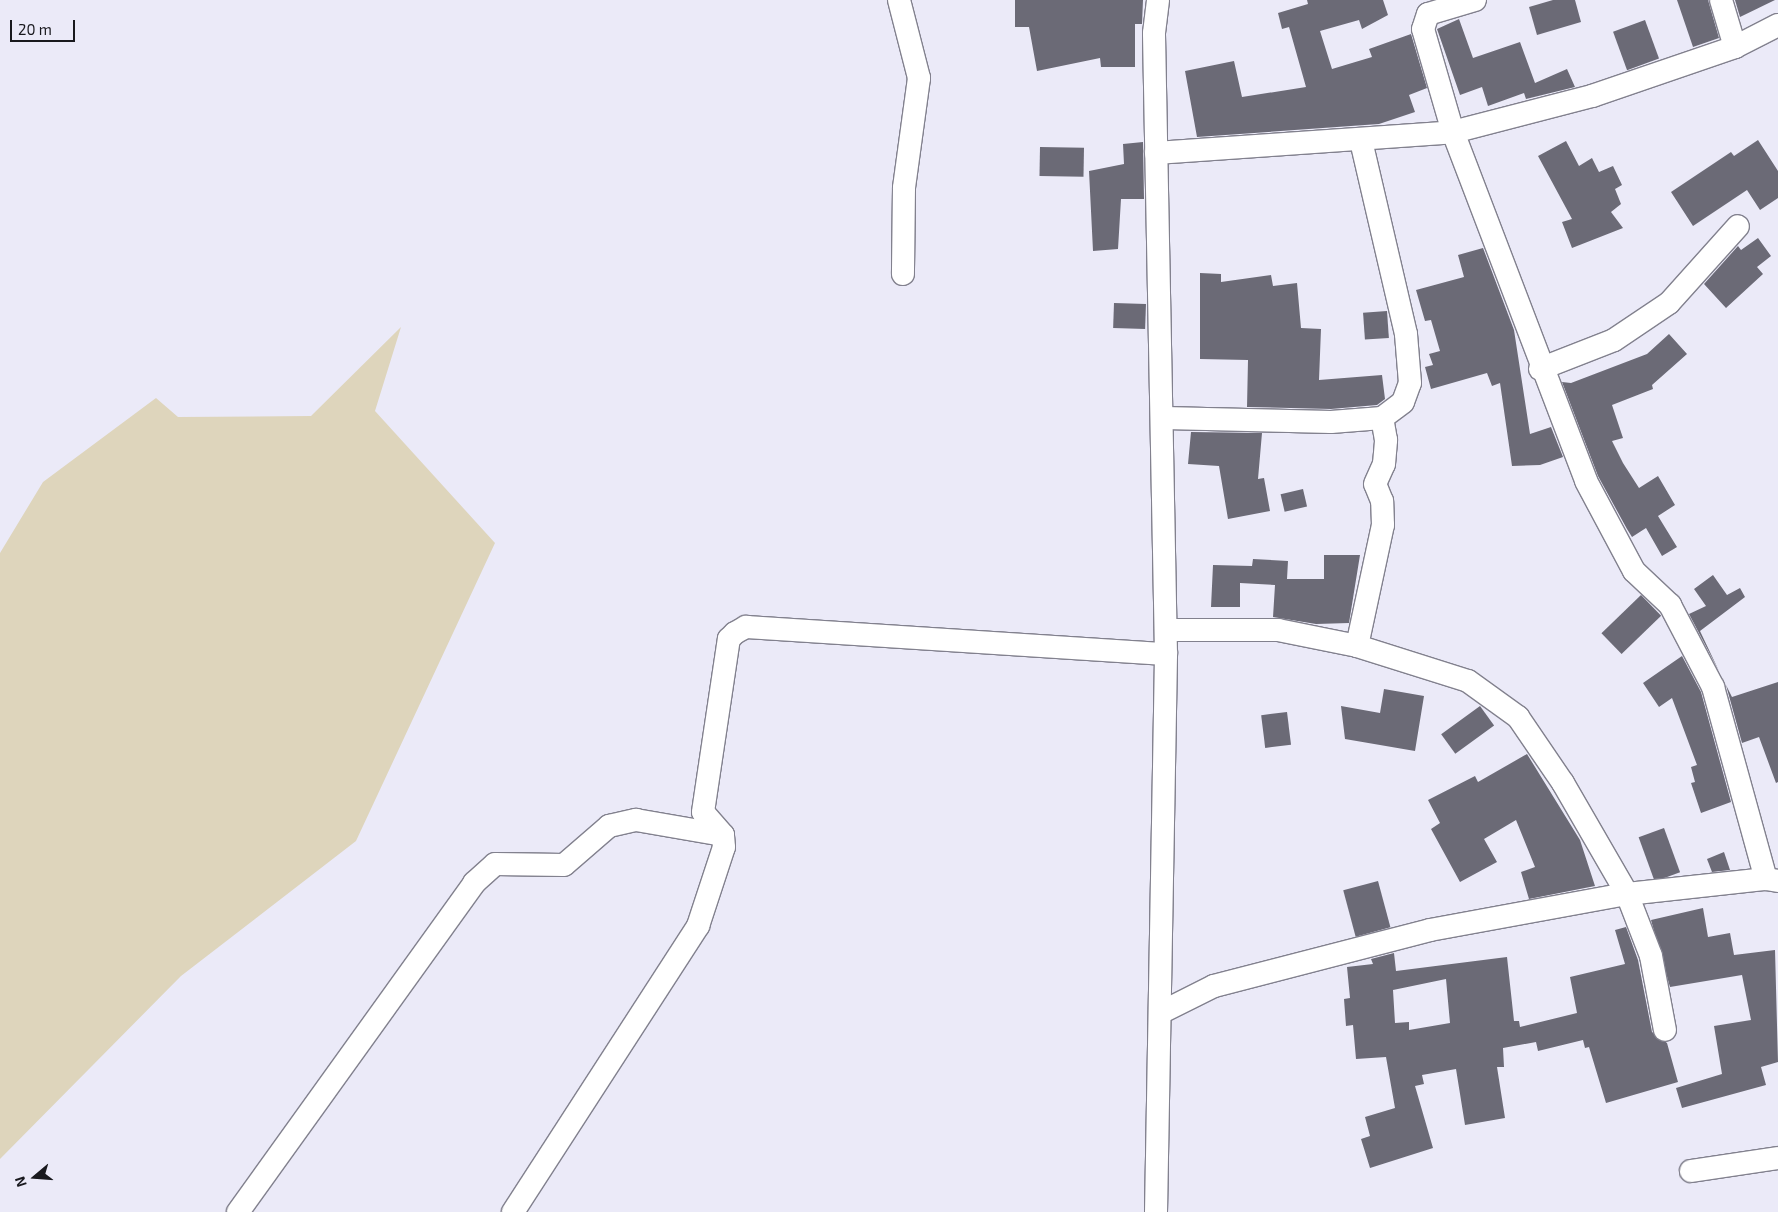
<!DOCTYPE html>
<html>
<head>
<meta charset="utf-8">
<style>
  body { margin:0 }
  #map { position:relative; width:1778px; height:1212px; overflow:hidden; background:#ebeaf8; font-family:"Exo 2",sans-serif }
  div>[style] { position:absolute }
  .green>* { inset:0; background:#ded5bc }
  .building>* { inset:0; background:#6b6a76; transform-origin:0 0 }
  .roads { filter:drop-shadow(1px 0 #82818e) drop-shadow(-1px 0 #82818e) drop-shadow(0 1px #82818e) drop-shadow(0 -1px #82818e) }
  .street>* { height:22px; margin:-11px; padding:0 11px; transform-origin:11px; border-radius:11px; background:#fff }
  span { translate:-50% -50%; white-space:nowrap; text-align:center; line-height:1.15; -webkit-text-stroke:4.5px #ebeaf8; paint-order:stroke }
  .north { position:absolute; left:10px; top:1152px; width:50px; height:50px; -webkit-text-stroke:4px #ebeaf8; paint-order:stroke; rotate:252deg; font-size:14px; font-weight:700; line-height:20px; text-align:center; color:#19191e }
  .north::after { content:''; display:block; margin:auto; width:18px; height:22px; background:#19191e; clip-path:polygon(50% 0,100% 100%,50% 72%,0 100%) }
  .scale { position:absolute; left:10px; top:20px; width:65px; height:22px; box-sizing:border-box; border:2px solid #19191e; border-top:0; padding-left:6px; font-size:15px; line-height:18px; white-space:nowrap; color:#19191e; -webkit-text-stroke:4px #ebeaf8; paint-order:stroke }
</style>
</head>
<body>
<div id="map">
  <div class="green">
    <i style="clip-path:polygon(401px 327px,375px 411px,495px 543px,356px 841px,181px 976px,0 1159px,0 553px,43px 482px,156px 398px,178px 417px,311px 416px)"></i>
  </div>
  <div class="building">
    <i style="clip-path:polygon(1015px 0,1143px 0,1142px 24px,1135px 24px,1135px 67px,1101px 67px,1100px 58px,1037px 71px,1029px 27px,1015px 27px)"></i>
    <i style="clip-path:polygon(1307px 0,1383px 0,1388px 15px,1362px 29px,1359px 20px,1320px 31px,1332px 69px,1372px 57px,1369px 49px,1411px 34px,1427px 88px,1409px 95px,1415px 112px,1379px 124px,1197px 137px,1185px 71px,1234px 61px,1242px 97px,1306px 87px,1289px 27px,1282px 29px,1278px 13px,1308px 4px)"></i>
    <i style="clip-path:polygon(1553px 0,1575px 0,1581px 22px,1537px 35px,1529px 7px)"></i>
    <i style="clip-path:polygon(1677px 0,1708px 0,1719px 38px,1693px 47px)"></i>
    <i style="clip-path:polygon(1735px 0,1775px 0,1740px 17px)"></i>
    <i style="clip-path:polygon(1459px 19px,1473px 58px,1520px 42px,1535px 83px,1567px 69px,1575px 87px,1526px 99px,1524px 93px,1488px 106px,1482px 87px,1460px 95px,1437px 29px)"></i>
    <i style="left:1645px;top:20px;width:41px;height:34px;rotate:70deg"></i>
    <i style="clip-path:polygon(1758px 140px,1778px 171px,1778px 198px,1760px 210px,1747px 190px,1693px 226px,1671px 192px,1731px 152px,1734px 156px)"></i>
    <i style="clip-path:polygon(1566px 141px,1579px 166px,1592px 158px,1599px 172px,1613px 166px,1622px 185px,1615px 189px,1621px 204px,1611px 212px,1623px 228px,1572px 248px,1562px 222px,1572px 219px,1538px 156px)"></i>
    <i style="clip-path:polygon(1143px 142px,1144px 199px,1121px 199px,1118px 249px,1093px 251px,1089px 171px,1124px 164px,1123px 144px)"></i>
    <i style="left:1040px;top:147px;width:44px;height:29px;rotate:1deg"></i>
    <i style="clip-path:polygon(1758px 238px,1771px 256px,1757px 267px,1763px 274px,1726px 308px,1704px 284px,1738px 246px,1741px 250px)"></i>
    <i style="clip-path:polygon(1483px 248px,1514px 330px,1530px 434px,1551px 427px,1563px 457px,1540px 465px,1512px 466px,1500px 383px,1492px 386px,1487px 373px,1431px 389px,1425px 367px,1433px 365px,1429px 354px,1440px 351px,1431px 320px,1425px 321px,1416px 290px,1464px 277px,1458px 255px)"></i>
    <i style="clip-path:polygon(1200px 273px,1221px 274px,1221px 282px,1271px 275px,1273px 286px,1297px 283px,1301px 328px,1321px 329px,1319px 380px,1382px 375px,1385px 399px,1377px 405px,1331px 409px,1247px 407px,1248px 360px,1200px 359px)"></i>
    <i style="left:1114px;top:303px;width:32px;height:25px;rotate:2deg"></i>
    <i style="left:1387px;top:311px;width:27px;height:24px;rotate:86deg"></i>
    <i style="clip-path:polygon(1669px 334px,1687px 354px,1652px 385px,1653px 389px,1612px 405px,1623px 438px,1612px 441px,1623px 463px,1639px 488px,1658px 476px,1675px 505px,1658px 516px,1677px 547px,1662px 556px,1646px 528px,1632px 537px,1627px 529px,1598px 476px,1562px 382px,1571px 383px,1647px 354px)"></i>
    <i style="clip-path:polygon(1191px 432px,1262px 433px,1258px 479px,1264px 478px,1270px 511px,1228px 519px,1219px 466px,1188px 464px)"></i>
    <i style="left:1303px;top:489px;width:18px;height:23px;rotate:77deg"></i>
    <i style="clip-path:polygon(1324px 555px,1360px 555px,1349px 623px,1316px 624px,1273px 617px,1275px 585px,1240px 583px,1240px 607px,1211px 607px,1213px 565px,1252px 566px,1253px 559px,1288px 561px,1287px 579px,1324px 579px)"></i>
    <i style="clip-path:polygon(1713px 575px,1727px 595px,1740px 588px,1745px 597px,1700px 631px,1719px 671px,1689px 614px,1706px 606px,1694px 589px)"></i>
    <i style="left:1641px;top:595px;width:29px;height:55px;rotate:46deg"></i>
    <i style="clip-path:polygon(1682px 656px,1701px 692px,1731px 802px,1701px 813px,1691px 783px,1695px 782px,1691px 767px,1697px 765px,1672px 698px,1659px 707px,1643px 683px)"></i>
    <i style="clip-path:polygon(1778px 682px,1778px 782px,1776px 783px,1759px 737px,1742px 743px,1726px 685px,1732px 697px)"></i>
    <i style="clip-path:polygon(1384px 689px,1424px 696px,1415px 751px,1345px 739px,1341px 706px,1380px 713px)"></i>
    <i style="left:1480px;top:706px;width:24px;height:48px;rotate:54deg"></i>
    <i style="left:1287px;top:712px;width:33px;height:26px;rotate:83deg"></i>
    <i style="clip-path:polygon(1527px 754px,1580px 840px,1595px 886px,1529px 899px,1521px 872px,1535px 867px,1516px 820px,1484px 839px,1497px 862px,1460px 882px,1431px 829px,1440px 823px,1428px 800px,1475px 776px,1478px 782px)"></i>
    <i style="left:1664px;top:828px;width:47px;height:27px;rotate:70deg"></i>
    <i style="clip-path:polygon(1724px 852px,1730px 870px,1712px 872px,1707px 859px)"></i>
    <i style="left:1378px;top:881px;width:48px;height:36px;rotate:75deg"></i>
    <i style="clip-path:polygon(1703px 908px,1708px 937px,1730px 933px,1734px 955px,1775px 950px,1778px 1062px,1761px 1067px,1766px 1085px,1682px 1108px,1676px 1088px,1722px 1074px,1714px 1026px,1751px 1020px,1742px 975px,1670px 987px,1651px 920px)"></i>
    <i style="clip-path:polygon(evenodd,1626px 927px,1638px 960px,1652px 1032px,1667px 1043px,1678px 1082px,1606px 1103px,1589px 1047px,1585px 1048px,1583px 1040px,1538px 1051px,1536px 1042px,1503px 1048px,1504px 1067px,1497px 1067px,1505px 1118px,1465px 1125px,1456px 1069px,1422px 1075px,1424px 1084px,1415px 1086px,1433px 1148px,1370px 1168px,1361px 1139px,1370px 1136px,1365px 1117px,1395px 1108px,1386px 1057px,1356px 1059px,1353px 1025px,1346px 1026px,1344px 999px,1350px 998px,1347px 967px,1373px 964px,1371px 959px,1394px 953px,1396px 971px,1507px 957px,1514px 1021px,1519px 1021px,1520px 1027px,1577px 1013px,1570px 977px,1625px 964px,1615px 930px,1626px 927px,1446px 979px,1450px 1023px,1409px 1030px,1409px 1022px,1395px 1023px,1393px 990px,1446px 979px)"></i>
  </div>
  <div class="roads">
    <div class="street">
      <i style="left:899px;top:0;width:81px;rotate:75.6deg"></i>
      <i style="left:919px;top:78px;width:111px;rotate:97.8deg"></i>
      <i style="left:904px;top:188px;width:86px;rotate:90.7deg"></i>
      <i style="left:1475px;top:0;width:49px;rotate:163.4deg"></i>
      <i style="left:1428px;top:14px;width:16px;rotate:108deg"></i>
      <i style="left:1423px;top:29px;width:107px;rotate:73.8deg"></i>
      <i style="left:1453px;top:132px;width:373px;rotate:69.1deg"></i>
      <i style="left:1586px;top:481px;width:102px;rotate:61.9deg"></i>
      <i style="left:1634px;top:571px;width:50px;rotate:43.4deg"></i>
      <i style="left:1670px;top:605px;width:93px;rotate:62.3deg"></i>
      <i style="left:1713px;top:687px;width:199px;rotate:74.6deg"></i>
      <i style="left:1721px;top:0;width:49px;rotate:73.4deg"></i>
      <i style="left:1156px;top:153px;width:298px;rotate:-4deg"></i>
      <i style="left:1453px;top:132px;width:144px;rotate:-14.5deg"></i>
      <i style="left:1592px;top:96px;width:151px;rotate:-18.9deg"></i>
      <i style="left:1735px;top:47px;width:48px;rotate:-27.1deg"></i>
      <i style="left:1540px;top:369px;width:79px;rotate:-21.4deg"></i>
      <i style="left:1614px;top:340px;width:66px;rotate:-33.9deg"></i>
      <i style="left:1669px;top:303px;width:103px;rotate:-48.1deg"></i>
      <i style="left:1165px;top:418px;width:166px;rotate:1.4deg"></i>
      <i style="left:1331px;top:422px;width:51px;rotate:-4.5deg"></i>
      <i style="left:1382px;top:418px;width:26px;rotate:-37deg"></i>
      <i style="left:1403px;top:402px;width:20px;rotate:-70deg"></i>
      <i style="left:1410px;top:383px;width:49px;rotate:-94.7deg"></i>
      <i style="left:1406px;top:334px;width:198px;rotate:-103.1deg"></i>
      <i style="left:1166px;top:630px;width:112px"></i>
      <i style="left:1278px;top:630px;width:81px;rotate:11.4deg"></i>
      <i style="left:1357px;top:646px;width:116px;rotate:17.5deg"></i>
      <i style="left:1468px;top:681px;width:62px;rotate:35.8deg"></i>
      <i style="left:1518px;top:717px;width:80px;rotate:55.7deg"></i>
      <i style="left:1563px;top:783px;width:128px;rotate:60deg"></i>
      <i style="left:1627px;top:894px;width:66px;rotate:68.8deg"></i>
      <i style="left:1651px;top:956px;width:75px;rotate:79.3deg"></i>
      <i style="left:1357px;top:646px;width:124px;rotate:-77.9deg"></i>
      <i style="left:1383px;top:525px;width:24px;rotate:-92deg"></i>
      <i style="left:1382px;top:501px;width:18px;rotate:-112deg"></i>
      <i style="left:1375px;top:484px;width:22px;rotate:-66deg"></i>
      <i style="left:1384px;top:464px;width:24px;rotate:-85deg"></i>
      <i style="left:1386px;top:440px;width:22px;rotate:-100deg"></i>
      <i style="left:1160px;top:1013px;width:60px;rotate:-26.6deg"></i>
      <i style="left:1214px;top:986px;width:223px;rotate:-14.5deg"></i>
      <i style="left:1430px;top:930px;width:200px;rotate:-10.4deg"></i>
      <i style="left:1627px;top:894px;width:140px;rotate:-6.2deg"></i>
      <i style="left:1766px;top:879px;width:12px;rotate:9deg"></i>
      <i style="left:1691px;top:1171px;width:88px;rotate:-8.5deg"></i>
      <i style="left:238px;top:1212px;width:405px;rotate:-54.3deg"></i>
      <i style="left:474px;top:883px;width:28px;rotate:-42deg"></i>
      <i style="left:495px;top:864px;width:69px;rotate:0.8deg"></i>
      <i style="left:564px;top:865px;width:60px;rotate:-40.9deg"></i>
      <i style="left:609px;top:826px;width:28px;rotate:-13deg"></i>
      <i style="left:636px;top:820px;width:88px;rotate:9.8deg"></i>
      <i style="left:513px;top:1212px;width:341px;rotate:-57.1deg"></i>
      <i style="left:698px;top:926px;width:83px;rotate:-71.8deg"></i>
      <i style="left:724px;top:847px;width:12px;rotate:-95deg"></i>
      <i style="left:723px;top:835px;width:30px;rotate:-131deg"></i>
      <i style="left:703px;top:812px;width:175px;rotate:-81.5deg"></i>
      <i style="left:729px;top:639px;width:8px;rotate:-45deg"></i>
      <i style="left:735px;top:633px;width:13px;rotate:-29deg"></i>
      <i style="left:746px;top:627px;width:421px;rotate:3.7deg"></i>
      <i style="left:1156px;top:1212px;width:558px;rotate:-88.97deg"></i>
      <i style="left:1166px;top:654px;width:621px;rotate:-91.11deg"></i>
      <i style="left:1154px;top:33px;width:33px;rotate:-83deg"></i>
    </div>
  </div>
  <div class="north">N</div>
  <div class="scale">20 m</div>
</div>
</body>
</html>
